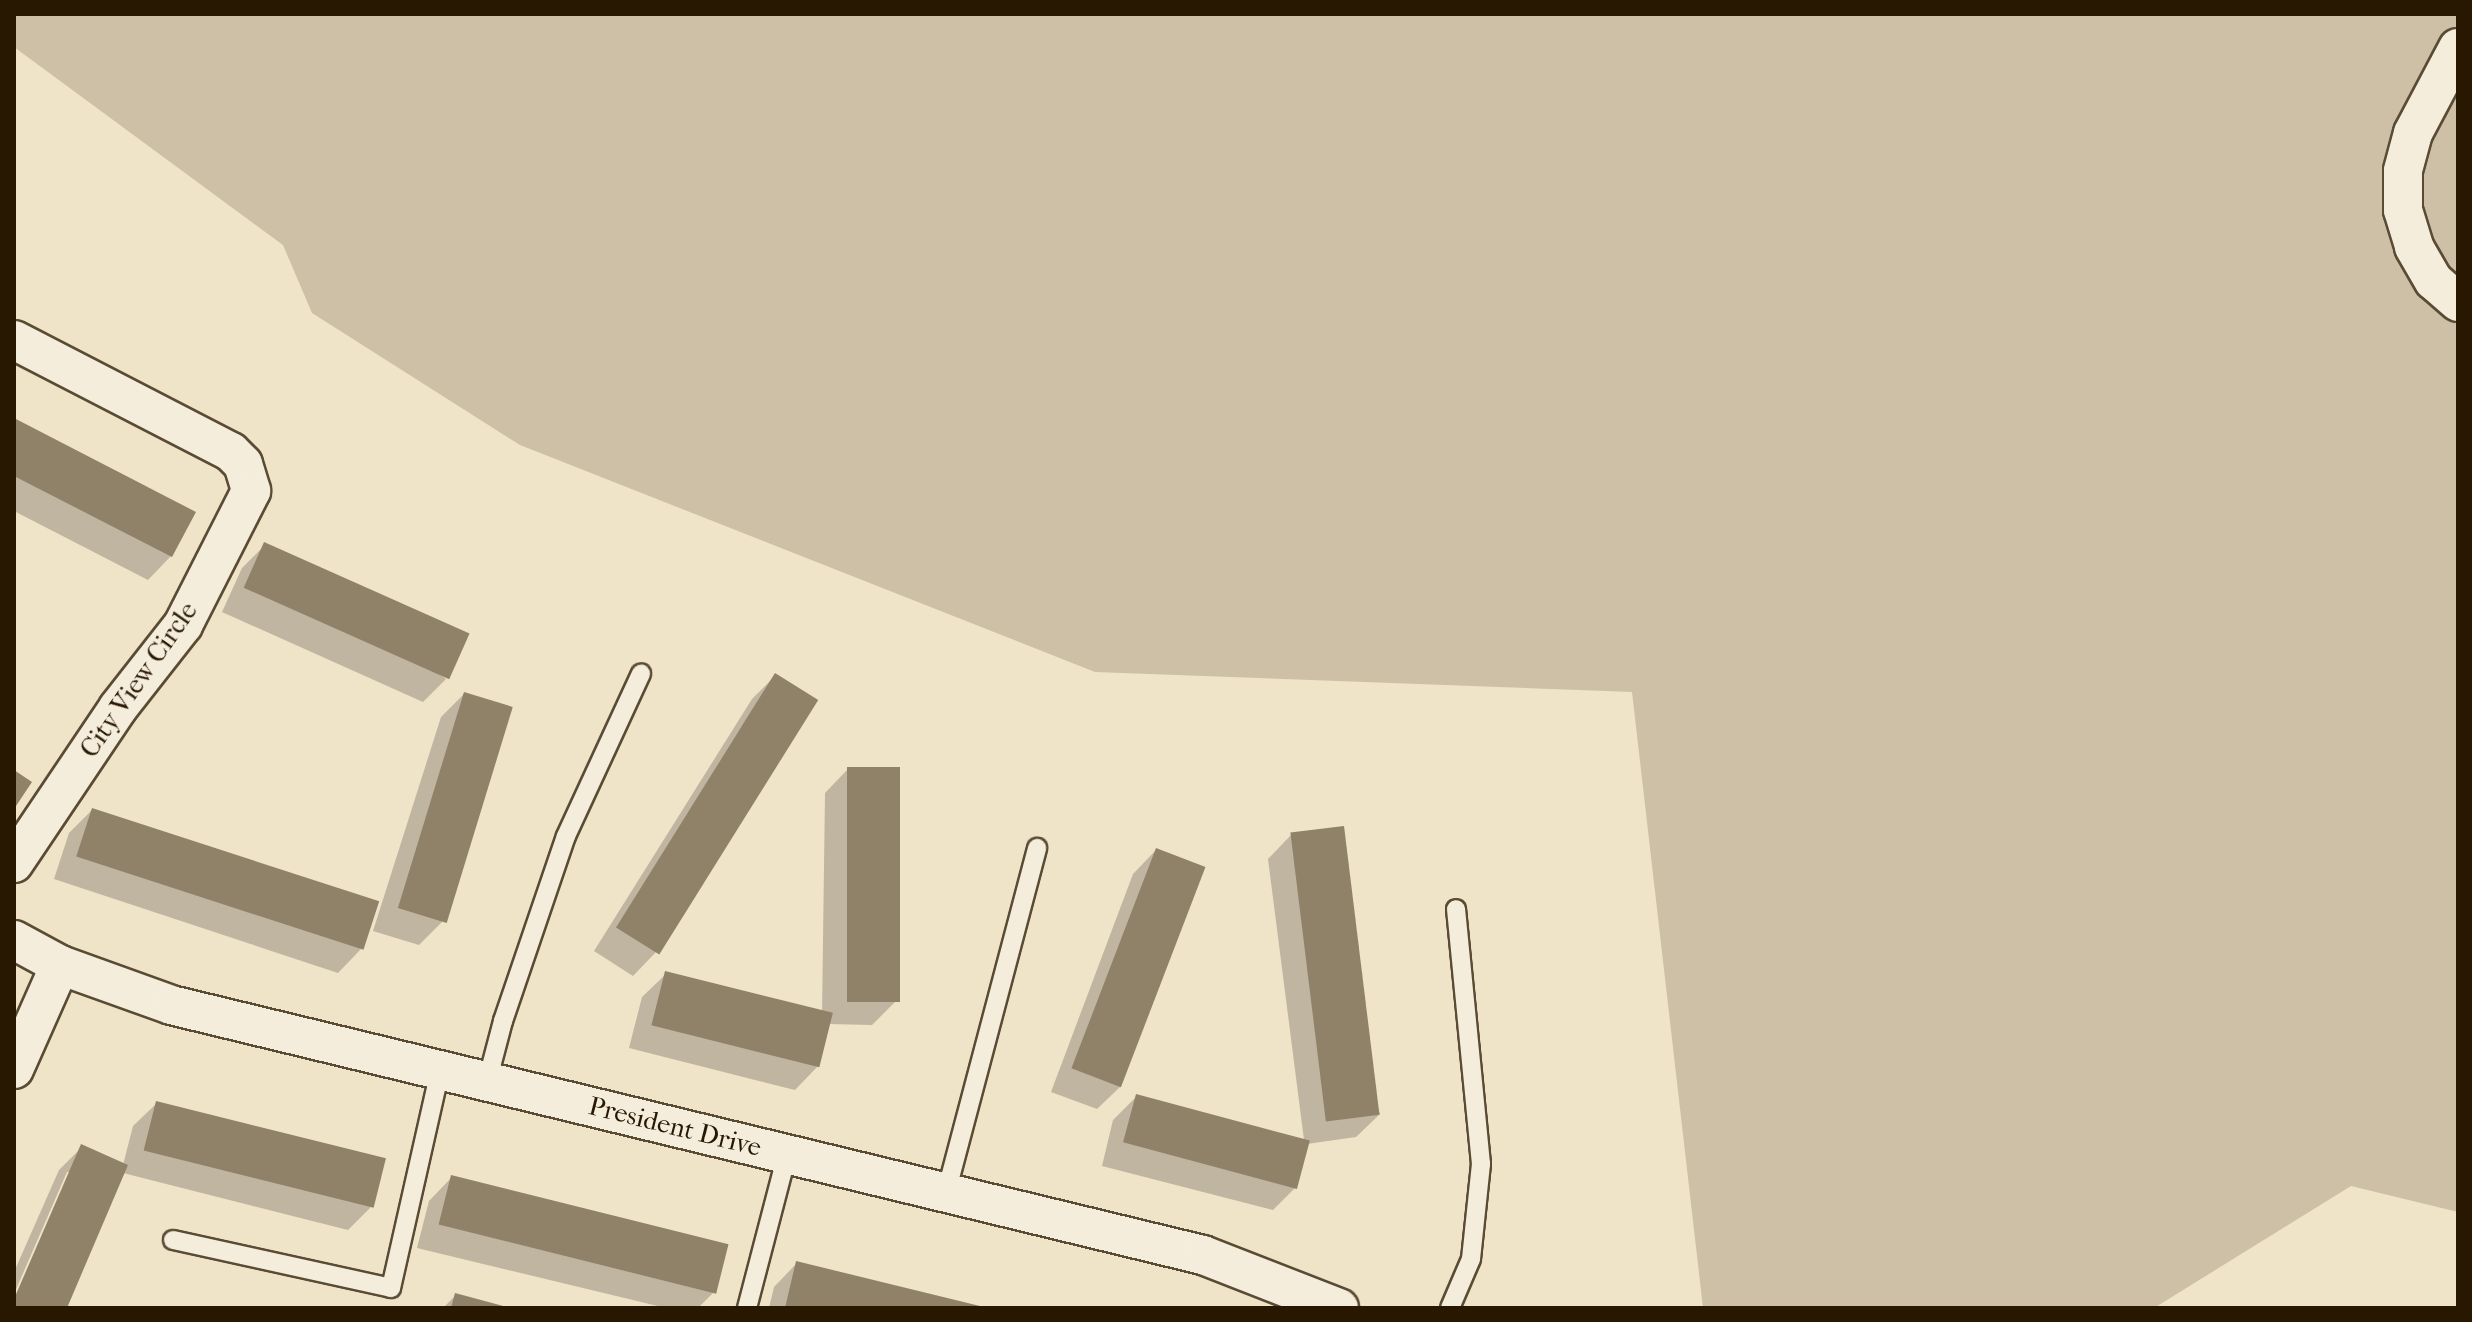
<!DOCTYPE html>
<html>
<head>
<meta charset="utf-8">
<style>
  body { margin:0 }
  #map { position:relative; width:2472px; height:1322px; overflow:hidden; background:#efe3c8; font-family:"IM FELL French Canon",serif }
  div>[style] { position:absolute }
  .green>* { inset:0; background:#cdc0a6 }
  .shadow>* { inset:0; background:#0003 }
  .building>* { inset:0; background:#8f8269; transform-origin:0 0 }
  .roads { filter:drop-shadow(2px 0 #5a4b34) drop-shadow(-2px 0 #5a4b34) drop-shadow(0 2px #5a4b34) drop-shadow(0 -2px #5a4b34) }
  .lane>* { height:18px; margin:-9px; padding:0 9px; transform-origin:9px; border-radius:9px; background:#f5eddb }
  .street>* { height:38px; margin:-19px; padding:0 19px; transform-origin:19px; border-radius:19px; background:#f5eddb }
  span { translate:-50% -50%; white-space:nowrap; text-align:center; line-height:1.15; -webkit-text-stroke:6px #f5eddb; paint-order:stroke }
  .street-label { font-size:26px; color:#281802 }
  .frame { position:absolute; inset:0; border:16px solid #281802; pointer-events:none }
</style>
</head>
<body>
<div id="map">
  <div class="green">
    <i style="clip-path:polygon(14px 14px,2458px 14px,2458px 1212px,2351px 1186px,2154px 1308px,1703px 1308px,1632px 692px,1095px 672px,520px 445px,312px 313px,283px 245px,14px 47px)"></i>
  </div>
  <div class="shadow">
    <i style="clip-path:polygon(14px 420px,171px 556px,148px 580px,14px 511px)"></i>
    <i style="clip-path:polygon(265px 545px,446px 679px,423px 702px,222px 612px,242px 568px)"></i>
    <i style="clip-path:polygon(775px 676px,656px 952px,633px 976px,594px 951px,752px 699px)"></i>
    <i style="clip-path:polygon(464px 694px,442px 922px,419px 945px,373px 931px,441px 717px)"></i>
    <i style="clip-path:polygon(848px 769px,896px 1001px,872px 1025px,829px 1024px,818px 1066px,795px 1090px,629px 1048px,642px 997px,666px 974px,822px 1014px,825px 793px)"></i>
    <i style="clip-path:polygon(92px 810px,361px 949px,338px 973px,54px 879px,69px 833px)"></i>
    <i style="clip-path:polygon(1291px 835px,1380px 1114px,1356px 1137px,1307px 1144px,1296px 1187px,1273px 1210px,1102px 1166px,1113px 1120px,1137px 1096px,1304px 1140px,1268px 859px)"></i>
    <i style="clip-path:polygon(1156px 850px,1121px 1086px,1097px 1109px,1051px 1092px,1133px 874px)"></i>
    <i style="clip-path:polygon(157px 1103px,371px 1207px,348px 1230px,123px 1173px,64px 1308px,14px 1308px,72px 1172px,67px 1172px,14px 1294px,14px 1272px,59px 1170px,82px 1147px,123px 1165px,133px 1126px)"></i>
    <i style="clip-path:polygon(452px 1177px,715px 1291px,698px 1308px,666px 1308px,417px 1248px,429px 1201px)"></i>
    <i style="clip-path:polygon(797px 1263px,981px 1308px,769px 1308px,774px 1287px)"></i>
    <i style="clip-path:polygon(456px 1295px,502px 1308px,443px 1308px)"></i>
  </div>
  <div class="building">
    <i style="clip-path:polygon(14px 418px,196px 512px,172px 557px,14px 476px)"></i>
    <i style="left:264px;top:542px;width:225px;height:50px;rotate:24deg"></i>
    <i style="left:775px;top:673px;width:51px;height:300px;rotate:32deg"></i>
    <i style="left:464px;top:692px;width:51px;height:226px;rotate:17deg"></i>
    <i style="left:847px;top:767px;width:53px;height:235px"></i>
    <i style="clip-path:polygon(14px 770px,32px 782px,14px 809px)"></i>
    <i style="left:92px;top:808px;width:302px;height:51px;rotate:18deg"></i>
    <i style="left:1344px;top:826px;width:291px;height:54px;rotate:83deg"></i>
    <i style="left:1156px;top:848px;width:53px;height:236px;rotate:21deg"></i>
    <i style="left:665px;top:971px;width:173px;height:56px;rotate:14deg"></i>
    <i style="left:1136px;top:1094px;width:180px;height:50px;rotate:15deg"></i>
    <i style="left:156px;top:1101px;width:237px;height:51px;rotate:14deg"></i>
    <i style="clip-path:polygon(81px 1144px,128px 1165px,67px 1308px,17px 1308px,14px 1299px)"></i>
    <i style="left:451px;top:1175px;width:286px;height:51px;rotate:14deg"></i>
    <i style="clip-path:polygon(796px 1261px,984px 1307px,984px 1308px,785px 1308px)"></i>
    <i style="clip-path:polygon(455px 1293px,507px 1307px,506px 1308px,451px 1308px)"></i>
  </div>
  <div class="roads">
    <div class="lane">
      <i style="left:487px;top:1082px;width:63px;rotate:-75.3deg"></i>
      <i style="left:503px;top:1021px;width:195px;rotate:-71.2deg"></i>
      <i style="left:566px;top:836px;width:179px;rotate:-65.2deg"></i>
      <i style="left:946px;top:1193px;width:357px;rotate:-75.2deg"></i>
      <i style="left:173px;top:1240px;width:223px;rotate:12.4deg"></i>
      <i style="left:391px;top:1288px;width:223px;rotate:-77.3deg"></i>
      <i style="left:747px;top:1308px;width:159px;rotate:-75.4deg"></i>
      <i style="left:1450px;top:1308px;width:53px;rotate:-66.8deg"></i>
      <i style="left:1471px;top:1259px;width:96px;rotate:-84deg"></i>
      <i style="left:1481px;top:1164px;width:256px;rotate:-95.6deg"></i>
    </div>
    <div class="street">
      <i style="left:2458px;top:48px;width:96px;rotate:117.9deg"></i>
      <i style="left:2413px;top:133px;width:39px;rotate:105deg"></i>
      <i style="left:2403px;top:171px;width:39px;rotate:90deg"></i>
      <i style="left:2403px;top:210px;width:39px;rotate:73deg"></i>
      <i style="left:2414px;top:247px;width:39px;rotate:60deg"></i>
      <i style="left:2434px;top:281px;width:32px;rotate:41deg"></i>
      <i style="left:14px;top:340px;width:244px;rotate:27.3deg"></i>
      <i style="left:231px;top:452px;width:17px;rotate:45deg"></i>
      <i style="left:243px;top:464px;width:28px;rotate:73deg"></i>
      <i style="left:251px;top:491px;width:150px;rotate:116.9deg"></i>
      <i style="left:183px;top:625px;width:105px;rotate:128.1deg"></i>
      <i style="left:118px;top:708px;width:187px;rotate:123.9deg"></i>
      <i style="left:14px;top:940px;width:52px;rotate:28.5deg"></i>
      <i style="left:60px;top:965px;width:118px;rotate:19.8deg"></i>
      <i style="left:171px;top:1005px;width:1062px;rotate:13.62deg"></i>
      <i style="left:1203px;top:1255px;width:146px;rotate:21.3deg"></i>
      <i style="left:14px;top:1069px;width:114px;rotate:-66.1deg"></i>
    </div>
  </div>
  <div class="street-label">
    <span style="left:139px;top:680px;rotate:-55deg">City View Circle</span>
    <span style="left:675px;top:1127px;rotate:14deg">President Drive</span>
  </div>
  <div class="frame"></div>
</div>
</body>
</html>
